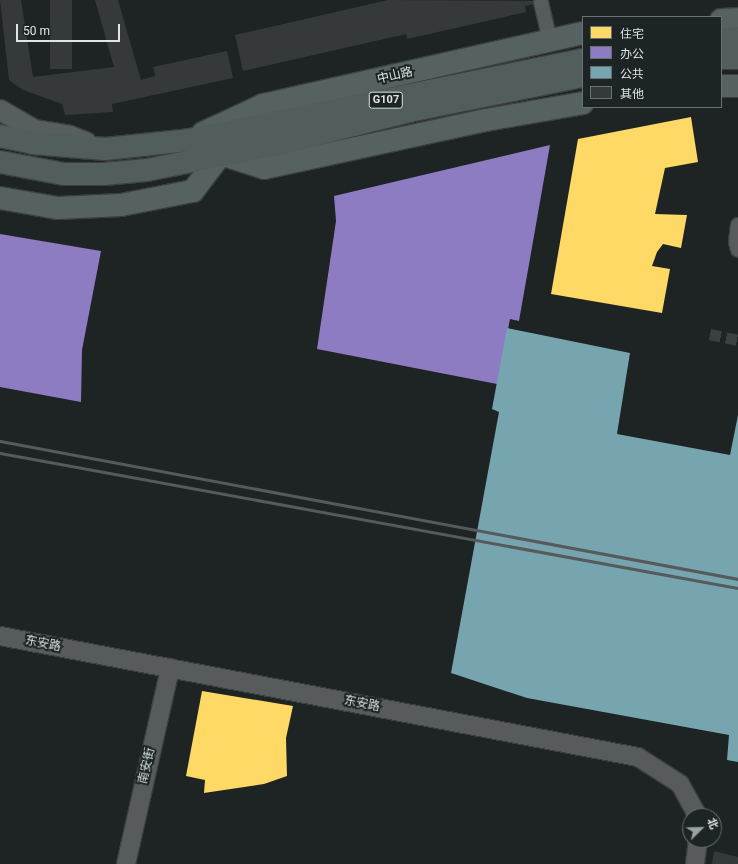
<!DOCTYPE html>
<html>
<head>
<meta charset="utf-8">
<style>
  body { margin:0 }
  #map { position:relative; width:738px; height:864px; overflow:hidden; background:#1e2323; font-family:Roboto,"Noto Sans SC",sans-serif }
  div>[style] { position:absolute }
  .homes>* { inset:0; background:#ffd966 }
  .offices>* { inset:0; background:#8e7cc3 }
  .public>* { inset:0; background:#76a5af }
  .building>* { inset:0; background:#353939; transform-origin:0 0 }
  .pedestrian-tunnel>* { height:11px; margin-top:-5.5px; transform-origin:0; background:repeating-linear-gradient(90deg,#3b4040 0 11px,transparent 0 16.5px) }
  .roads { filter:drop-shadow(1px 0 #3b3f3f) drop-shadow(-1px 0 #3b3f3f) drop-shadow(0 1px #3b3f3f) drop-shadow(0 -1px #3b3f3f) }
  .minor>* { height:14px; margin:-7px; padding:0 7px; transform-origin:7px; border-radius:7px; background:#575b5b }
  .tertiary>* { height:18px; margin:-9px; padding:0 9px; transform-origin:9px; border-radius:9px; background:#575b5b }
  .secondary>* { height:20px; margin:-10px; padding:0 10px; transform-origin:10px; border-radius:10px; background:#575e5e }
  .primary>* { height:22px; margin:-11px; padding:0 11px; transform-origin:11px; border-radius:11px; background:#566162 }
  .trunk>* { height:22px; margin:-11px; padding:0 11px; transform-origin:11px; border-radius:11px; background:#525e5e }
  .rail>* { height:3px; margin:-1.5px; padding:0 1.5px; transform-origin:1.5px; border-radius:1.5px; background:#555a5a }
  span { translate:-50% -50%; white-space:nowrap; text-align:center; line-height:1.15; -webkit-text-stroke:4px #1c2425; paint-order:stroke }
  .shield-label span { padding:1px 3px; background:#1c2425; border:1px solid; border-radius:3px; -webkit-text-stroke-width:0 }
  .shield-label { font-size:11px; color:#dfe4e4; font-weight:700 }
  .street-label { font-size:12px; color:#dfe4e4 }
  .legend { position:absolute; left:582px; top:16px; width:140px; height:92px; box-sizing:border-box; background:#1c2425; border:1px solid #6a7171; margin:0; padding:5px 7px; list-style:none; font-size:12px; color:#dfe4e4 }
  .legend li { display:flex; align-items:center; gap:8px; height:20px }
  .legend b { width:20px; border:1px solid #6a7171 }
  .north { position:absolute; left:682px; top:808px; width:40px; height:40px; box-sizing:border-box; background:#1c2425; border:1px solid #6a7171; border-radius:50%; rotate:67deg; font-size:11px; font-weight:700; line-height:16px; text-align:center; color:#dfe4e4 }
  .north::after { content:''; display:block; margin:auto; width:14px; height:18px; background:#9ba0a0; clip-path:polygon(50% 0,100% 100%,50% 72%,0 100%) }
  .scale { position:absolute; left:16px; top:24px; width:104px; height:18px; box-sizing:border-box; border:2px solid #dfe4e4; border-top:0; padding-left:5px; font-size:12px; line-height:14px; white-space:nowrap; color:#dfe4e4; -webkit-text-stroke:3px #1c2425; paint-order:stroke }
</style>
</head>
<body>
<div id="map">
  <div class="homes">
    <i style="clip-path:polygon(691px 117px,698px 162px,665px 168px,655px 214px,687px 215px,681px 248px,663px 244px,657px 252px,652px 266px,670px 269px,662px 313px,551px 294px,578px 139px)"></i>
    <i style="clip-path:polygon(202px 691px,293px 706px,286px 738px,287px 776px,264px 784px,204px 793px,205px 780px,186px 776px)"></i>
  </div>
  <div class="offices">
    <i style="clip-path:polygon(550px 145px,519px 321px,510px 319px,497px 384px,317px 349px,336px 221px,334px 196px)"></i>
    <i style="clip-path:polygon(0 234px,101px 251px,82px 350px,81px 402px,0 387px)"></i>
  </div>
  <div class="public">
    <i style="clip-path:polygon(507px 328px,630px 353px,617px 434px,730px 455px,738px 415px,738px 762px,727px 760px,729px 735px,527px 698px,451px 673px,499px 412px,492px 409px)"></i>
  </div>
  <div class="building">
    <i style="clip-path:polygon(0 0,21px 0,33px 77px,114px 67px,95px 0,118px 0,141px 80px,155px 76px,153px 67px,227px 51px,233px 78px,112px 104px,113px 112px,65px 115px,62px 104px,23px 90px,9px 80px)"></i>
    <i style="left:50px;top:0;width:22px;height:69px"></i>
    <i style="clip-path:polygon(388px 0,548px 1px,525px 6px,526px 12px,407px 39px,406px 34px,243px 71px,235px 35px)"></i>
    <i style="clip-path:polygon(714px 851px,738px 857px,738px 864px,712px 864px)"></i>
  </div>
  <div class="pedestrian-tunnel">
    <i style="left:710px;top:334px;width:29px;rotate:12deg"></i>
  </div>
  <div class="roads">
    <div class="minor">
      <i style="left:541px;top:2px;width:39px;rotate:77deg"></i>
      <i style="left:738px;top:225px;width:17px;rotate:97deg"></i>
      <i style="left:736px;top:242px;width:8px;rotate:76deg"></i>
    </div>
    <div class="tertiary">
      <i style="left:0;top:636px;width:649px;rotate:10.74deg"></i>
      <i style="left:638px;top:757px;width:50px;rotate:32.7deg"></i>
      <i style="left:680px;top:784px;width:37px;rotate:61deg"></i>
      <i style="left:126px;top:864px;width:201px;rotate:-77.3deg"></i>
      <i style="left:695px;top:864px;width:24px;rotate:-83deg"></i>
    </div>
    <div class="secondary">
      <i style="left:0;top:110px;width:39px;rotate:30deg"></i>
      <i style="left:34px;top:130px;width:36px;rotate:9deg"></i>
      <i style="left:70px;top:136px;width:17px;rotate:21deg"></i>
    </div>
    <div class="primary">
      <i style="left:721px;top:20px;width:17px;rotate:-3deg"></i>
      <i style="left:721px;top:86px;width:17px"></i>
      <i style="left:203px;top:133px;width:66px;rotate:-25deg"></i>
      <i style="left:263px;top:105px;width:328px;rotate:-12.7deg"></i>
      <i style="left:0;top:198px;width:59px;rotate:9.8deg"></i>
      <i style="left:58px;top:208px;width:63px;rotate:-2.7deg"></i>
      <i style="left:121px;top:205px;width:73px;rotate:-11deg"></i>
      <i style="left:193px;top:191px;width:46px;rotate:-52.9deg"></i>
      <i style="left:221px;top:154px;width:45px;rotate:18deg"></i>
      <i style="left:264px;top:168px;width:227px;rotate:-12.2deg"></i>
      <i style="left:486px;top:120px;width:98px;rotate:-9.9deg"></i>
    </div>
    <div class="trunk">
      <i style="left:721px;top:40px;width:17px;rotate:-7deg"></i>
      <i style="left:721px;top:58px;width:17px"></i>
      <i style="left:0;top:136px;width:33px;rotate:12deg"></i>
      <i style="left:32px;top:143px;width:73px;rotate:4.7deg"></i>
      <i style="left:105px;top:149px;width:84px;rotate:-6.1deg"></i>
      <i style="left:189px;top:140px;width:402px;rotate:-11.5deg"></i>
      <i style="left:0;top:162px;width:65px;rotate:10.6deg"></i>
      <i style="left:64px;top:174px;width:40px"></i>
      <i style="left:104px;top:174px;width:43px;rotate:-5.3deg"></i>
      <i style="left:147px;top:170px;width:138px;rotate:-11.3deg"></i>
      <i style="left:282px;top:143px;width:131px;rotate:-14.1deg"></i>
      <i style="left:409px;top:111px;width:177px;rotate:-11.4deg"></i>
    </div>
  </div>
  <div class="rail">
    <i style="left:0;top:441px;width:751px;rotate:10.59deg"></i>
    <i style="left:0;top:453px;width:750px;rotate:10.37deg"></i>
  </div>
  <div class="shield-label">
    <span style="left:386px;top:100px">G107</span>
  </div>
  <div class="street-label">
    <span style="left:395px;top:76px;rotate:-13deg">中山路</span>
    <span style="left:43px;top:644px;rotate:11deg">东安路</span>
    <span style="left:362px;top:704px;rotate:11deg">东安路</span>
    <span style="left:147px;top:766px;rotate:-77deg">南安街</span>
  </div>
  <ul class="legend">
  <li><b style="height:11px;background:#ffd966"></b>住宅</li>
  <li><b style="height:11px;background:#8e7cc3"></b>办公</li>
  <li><b style="height:11px;background:#76a5af"></b>公共</li>
  <li><b style="height:11px;background:#353939"></b>其他</li>
  </ul>
  <div class="north">北</div>
  <div class="scale">50 m</div>
</div>
</body>
</html>
